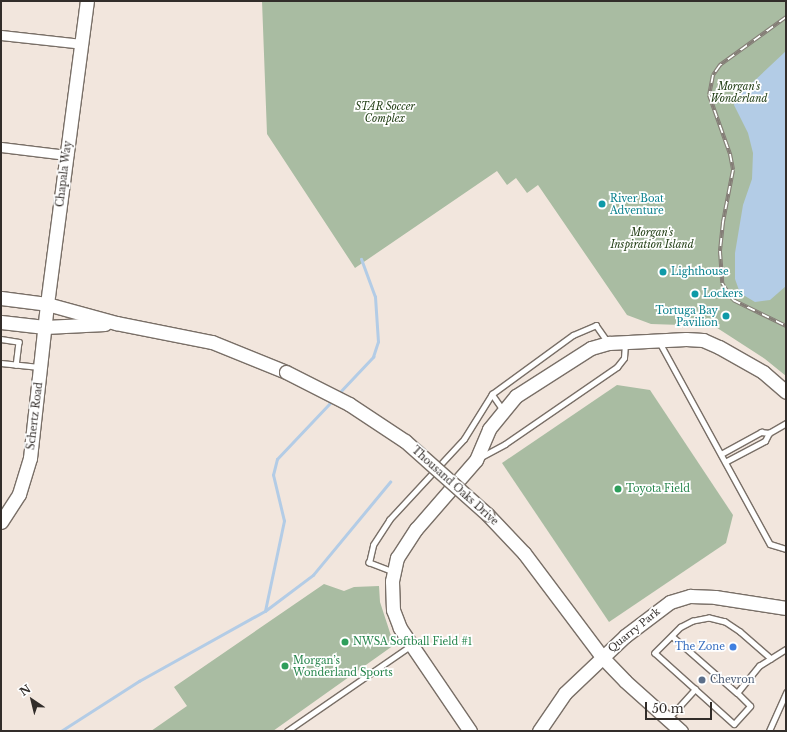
<!DOCTYPE html>
<html>
<head>
<meta charset="utf-8">
<style>
  body { margin:0 }
  #map { position:relative; width:787px; height:732px; overflow:hidden; background:#f2e6dd; font-family:"Libre Baskerville",serif }
  div>[style] { position:absolute }
  .green>* { inset:0; background:#a9bca2 }
  .water>* { inset:0; background:#b3cce6 }
  .stream>* { height:2.5px; margin:-1.25px; padding:0 1.25px; transform-origin:1.25px; border-radius:1.25px; background:#b3cce6 }
  .roads { filter:drop-shadow(1px 0 #796f67) drop-shadow(-1px 0 #796f67) drop-shadow(0 1px #796f67) drop-shadow(0 -1px #796f67) }
  .lane>* { height:4.5px; margin:-2.25px; padding:0 2.25px; transform-origin:2.25px; border-radius:2.25px; background:#fff }
  .street>* { height:9px; margin:-4.5px; padding:0 4.5px; transform-origin:4.5px; border-radius:4.5px; background:#fff }
  .secondary>* { height:13px; margin:-6.5px; padding:0 6.5px; transform-origin:6.5px; border-radius:6.5px; background:#fff }
  .rail>* { height:4px; margin-top:-2px; transform-origin:0; background:repeating-linear-gradient(90deg,#fff 0 8px,#847c76 0 16px); box-sizing:border-box; border-block:1px solid #847c76 }
  .bridges { filter:drop-shadow(1px 0 #796f67) drop-shadow(-1px 0 #796f67) drop-shadow(0 1px #796f67) drop-shadow(0 -1px #796f67) }
  .secondary-bridge>* { height:13px; margin:-6.5px; padding:0 6.5px; transform-origin:6.5px; border-radius:6.5px; background:#fff }
  .dots>* { width:11px; height:11px; translate:-50% -50%; box-sizing:border-box; border:2px solid #fff; border-radius:50% }
  span { translate:-50% -50%; white-space:nowrap; text-align:center; line-height:1.15; -webkit-text-stroke:3.5px #fff; paint-order:stroke }
  .park-label { font-size:10px; color:#1d3a10; font-style:italic }
  .street-label { font-size:10px; color:#322d2a }
  .culture-label { font-size:10px; color:#0d838f }
  .left { translate:0 -50%; text-align:left }
  .right { translate:-100% -50%; text-align:right }
  .leisure-label { font-size:10px; color:#27864d }
  .shop-label { font-size:10px; color:#366cbe }
  .service-label { font-size:10px; color:#4e5e75 }
  .frame { position:absolute; inset:0; border:2px solid #322d2a; pointer-events:none }
  .north { position:absolute; left:12px; top:680px; width:40px; height:40px; -webkit-text-stroke:3px #fff; paint-order:stroke; rotate:325deg; font-size:11px; font-weight:700; line-height:16px; text-align:center; color:#322d2a }
  .north::after { content:''; display:block; margin:auto; width:14px; height:18px; background:#322d2a; clip-path:polygon(50% 0,100% 100%,50% 72%,0 100%) }
  .scale { position:absolute; left:645px; top:702px; width:67px; height:18px; box-sizing:border-box; border:2px solid #322d2a; border-top:0; padding-left:5px; font-size:12px; line-height:14px; white-space:nowrap; color:#322d2a; -webkit-text-stroke:3px #fff; paint-order:stroke }
</style>
</head>
<body>
<div id="map">
  <div class="green">
    <i style="clip-path:polygon(262px 1px,786px 1px,786px 376px,765px 359px,708px 322px,681px 325px,651px 324px,627px 315px,538px 185px,527px 193px,516px 178px,507px 185px,497px 171px,355px 268px,267px 134px)"></i>
    <i style="clip-path:polygon(617px 385px,650px 390px,733px 515px,726px 543px,609px 622px,502px 463px)"></i>
    <i style="clip-path:polygon(324px 584px,344px 591px,354px 587px,379px 586px,380px 602px,394px 645px,273px 731px,151px 731px,187px 706px,174px 687px)"></i>
  </div>
  <div class="water">
    <i style="clip-path:polygon(786px 51px,786px 286px,770px 300px,755px 302px,740px 293px,735px 279px,735px 253px,743px 205px,752px 179px,753px 153px,748px 133px,734px 105px,735px 99px)"></i>
  </div>
  <div class="stream">
    <i style="left:339px;top:393px;width:50px;rotate:-46.6deg"></i>
    <i style="left:373px;top:357px;width:16px;rotate:-72deg"></i>
    <i style="left:378px;top:342px;width:45px;rotate:-93.8deg"></i>
    <i style="left:375px;top:297px;width:40px;rotate:-110.2deg"></i>
    <i style="left:265px;top:611px;width:92px;rotate:-78.1deg"></i>
    <i style="left:284px;top:521px;width:47px;rotate:-103.4deg"></i>
    <i style="left:273px;top:475px;width:16px;rotate:-76deg"></i>
    <i style="left:277px;top:459px;width:81px;rotate:-46.5deg"></i>
    <i style="left:61px;top:731px;width:93px;rotate:-32.7deg"></i>
    <i style="left:139px;top:681px;width:144px;rotate:-29.1deg"></i>
    <i style="left:265px;top:611px;width:60px;rotate:-36.9deg"></i>
    <i style="left:313px;top:575px;width:121px;rotate:-50.4deg"></i>
  </div>
  <div class="roads">
    <div class="lane">
      <i style="left:1px;top:339px;width:18px;rotate:9deg"></i>
      <i style="left:19px;top:342px;width:23px;rotate:97deg"></i>
      <i style="left:659px;top:341px;width:231px;rotate:61.3deg"></i>
      <i style="left:770px;top:544px;width:17px;rotate:17deg"></i>
      <i style="left:1px;top:363px;width:38px;rotate:6deg"></i>
      <i style="left:492px;top:394px;width:19px;rotate:55deg"></i>
      <i style="left:721px;top:454px;width:46px;rotate:-28.8deg"></i>
      <i style="left:761px;top:432px;width:8px;rotate:7deg"></i>
      <i style="left:481px;top:457px;width:27px;rotate:-28deg"></i>
      <i style="left:505px;top:444px;width:136px;rotate:-34.5deg"></i>
      <i style="left:617px;top:367px;width:11px;rotate:-52deg"></i>
      <i style="left:624px;top:358px;width:15px;rotate:-86deg"></i>
      <i style="left:725px;top:462px;width:45px;rotate:-27.7deg"></i>
      <i style="left:765px;top:441px;width:9px;rotate:-63deg"></i>
      <i style="left:769px;top:433px;width:20px;rotate:-30deg"></i>
      <i style="left:393px;top:572px;width:26px;rotate:-159deg"></i>
      <i style="left:369px;top:563px;width:18px;rotate:-77deg"></i>
      <i style="left:373px;top:545px;width:30px;rotate:-57deg"></i>
      <i style="left:389px;top:520px;width:110px;rotate:-47.2deg"></i>
      <i style="left:464px;top:439px;width:53px;rotate:-58.1deg"></i>
      <i style="left:492px;top:394px;width:100px;rotate:-36.1deg"></i>
      <i style="left:573px;top:335px;width:25px;rotate:-23deg"></i>
      <i style="left:596px;top:325px;width:21px;rotate:55deg"></i>
      <i style="left:672px;top:636px;width:86px;rotate:41.2deg"></i>
      <i style="left:771px;top:659px;width:41px;rotate:-138.9deg"></i>
      <i style="left:740px;top:632px;width:18px;rotate:-146deg"></i>
      <i style="left:725px;top:622px;width:16px;rotate:-166deg"></i>
      <i style="left:709px;top:618px;width:16px;rotate:169deg"></i>
      <i style="left:693px;top:621px;width:13px;rotate:153deg"></i>
      <i style="left:681px;top:627px;width:37px;rotate:135deg"></i>
      <i style="left:655px;top:653px;width:106px;rotate:41.9deg"></i>
      <i style="left:734px;top:724px;width:24px;rotate:-48deg"></i>
      <i style="left:750px;top:706px;width:18px;rotate:-135deg"></i>
      <i style="left:737px;top:693px;width:35px;rotate:-51deg"></i>
      <i style="left:759px;top:666px;width:32px;rotate:-32deg"></i>
      <i style="left:669px;top:718px;width:39px;rotate:-48deg"></i>
      <i style="left:287px;top:731px;width:150px;rotate:-34.6deg"></i>
      <i style="left:769px;top:731px;width:42px;rotate:-65.9deg"></i>
    </div>
    <div class="street">
      <i style="left:1px;top:35px;width:81px;rotate:6.3deg"></i>
      <i style="left:1px;top:147px;width:66px;rotate:6.9deg"></i>
    </div>
    <div class="secondary">
      <i style="left:1px;top:298px;width:46px;rotate:7.4deg"></i>
      <i style="left:47px;top:304px;width:72px;rotate:15.4deg"></i>
      <i style="left:116px;top:323px;width:98px;rotate:11.2deg"></i>
      <i style="left:212px;top:342px;width:80px;rotate:22.1deg"></i>
      <i style="left:1px;top:322px;width:44px;rotate:6.5deg"></i>
      <i style="left:45px;top:327px;width:60px;rotate:-2.9deg"></i>
      <i style="left:487px;top:514px;width:54px;rotate:46.5deg"></i>
      <i style="left:524px;top:553px;width:130px;rotate:53.1deg"></i>
      <i style="left:602px;top:657px;width:33px;rotate:46deg"></i>
      <i style="left:625px;top:681px;width:75px;rotate:41.8deg"></i>
      <i style="left:1px;top:522px;width:33px;rotate:-57deg"></i>
      <i style="left:19px;top:494px;width:38px;rotate:-73deg"></i>
      <i style="left:30px;top:458px;width:155px;rotate:-83.7deg"></i>
      <i style="left:47px;top:304px;width:306px;rotate:-82.5deg"></i>
      <i style="left:470px;top:731px;width:125px;rotate:-124.2deg"></i>
      <i style="left:400px;top:628px;width:19px;rotate:-111deg"></i>
      <i style="left:393px;top:610px;width:29px;rotate:-92deg"></i>
      <i style="left:392px;top:581px;width:24px;rotate:-78deg"></i>
      <i style="left:397px;top:558px;width:35px;rotate:-57deg"></i>
      <i style="left:416px;top:529px;width:91px;rotate:-49deg"></i>
      <i style="left:476px;top:460px;width:34px;rotate:-67deg"></i>
      <i style="left:489px;top:429px;width:43px;rotate:-50.7deg"></i>
      <i style="left:516px;top:396px;width:89px;rotate:-32.6deg"></i>
      <i style="left:591px;top:348px;width:19px;rotate:-16deg"></i>
      <i style="left:609px;top:343px;width:77px;rotate:-3deg"></i>
      <i style="left:686px;top:339px;width:17px;rotate:3deg"></i>
      <i style="left:703px;top:340px;width:17px;rotate:24deg"></i>
      <i style="left:719px;top:347px;width:51px;rotate:29.6deg"></i>
      <i style="left:763px;top:372px;width:30px;rotate:41deg"></i>
      <i style="left:539px;top:731px;width:46px;rotate:-55.6deg"></i>
      <i style="left:565px;top:693px;width:83px;rotate:-43.5deg"></i>
      <i style="left:625px;top:636px;width:56px;rotate:-37.1deg"></i>
      <i style="left:670px;top:602px;width:21px;rotate:-17deg"></i>
      <i style="left:690px;top:596px;width:25px;rotate:2deg"></i>
      <i style="left:715px;top:597px;width:72px;rotate:8.8deg"></i>
    </div>
  </div>
  <div class="rail">
    <i style="left:786px;top:17px;width:82px;rotate:144deg"></i>
    <i style="left:720px;top:65px;width:12px;rotate:125deg"></i>
    <i style="left:713px;top:75px;width:20px;rotate:101deg"></i>
    <i style="left:709px;top:95px;width:63px;rotate:70.4deg"></i>
    <i style="left:730px;top:154px;width:16px;rotate:79deg"></i>
    <i style="left:733px;top:170px;width:53px;rotate:100.9deg"></i>
    <i style="left:723px;top:222px;width:29px;rotate:96deg"></i>
    <i style="left:720px;top:251px;width:32px;rotate:86deg"></i>
    <i style="left:722px;top:283px;width:20px;rotate:57deg"></i>
    <i style="left:733px;top:300px;width:59px;rotate:26.1deg"></i>
  </div>
  <div class="bridges">
    <div class="secondary-bridge">
      <i style="left:286px;top:372px;width:71px;rotate:26.9deg"></i>
      <i style="left:349px;top:404px;width:67px;rotate:33.5deg"></i>
      <i style="left:405px;top:441px;width:110px;rotate:41.7deg"></i>
    </div>
  </div>
  <div class="dots">
    <i style="left:602px;top:204px;background:#0f9aa8"></i>
    <i style="left:663px;top:272px;background:#0f9aa8"></i>
    <i style="left:695px;top:294px;background:#0f9aa8"></i>
    <i style="left:726px;top:316px;background:#0f9aa8"></i>
    <i style="left:618px;top:489px;background:#2e9e5b"></i>
    <i style="left:345px;top:642px;background:#2e9e5b"></i>
    <i style="left:733px;top:647px;background:#3f7fe0"></i>
    <i style="left:285px;top:666px;background:#2e9e5b"></i>
    <i style="left:702px;top:680px;background:#5c6f8a"></i>
  </div>
  <div class="park-label">
    <span style="left:739px;top:92px">Morgan's<br>Wonderland</span>
    <span style="left:385px;top:112px">STAR Soccer<br>Complex</span>
    <span style="left:652px;top:238px">Morgan's<br>Inspiration Island</span>
  </div>
  <div class="street-label">
    <span style="left:64px;top:174px;rotate:-83deg">Chapala Way</span>
    <span style="left:35px;top:416px;rotate:-83deg">Schertz Road</span>
    <span style="left:455px;top:486px;rotate:42deg">Thousand Oaks Drive</span>
    <span style="left:634px;top:630px;rotate:-39deg">Quarry Park</span>
  </div>
  <div class="culture-label">
    <span class="left" style="left:610px;top:204px">River Boat<br>Adventure</span>
    <span class="left" style="left:671px;top:272px">Lighthouse</span>
    <span class="left" style="left:703px;top:294px">Lockers</span>
    <span class="right" style="left:718px;top:316px">Tortuga Bay<br>Pavilion</span>
  </div>
  <div class="leisure-label">
    <span class="left" style="left:626px;top:489px">Toyota Field</span>
    <span class="left" style="left:353px;top:642px">NWSA Softball Field #1</span>
    <span class="left" style="left:293px;top:666px">Morgan’s<br>Wonderland Sports</span>
  </div>
  <div class="shop-label">
    <span class="right" style="left:725px;top:647px">The Zone</span>
  </div>
  <div class="service-label">
    <span class="left" style="left:710px;top:680px">Chevron</span>
  </div>
  <div class="frame"></div>
  <div class="north">N</div>
  <div class="scale">50 m</div>
</div>
</body>
</html>
